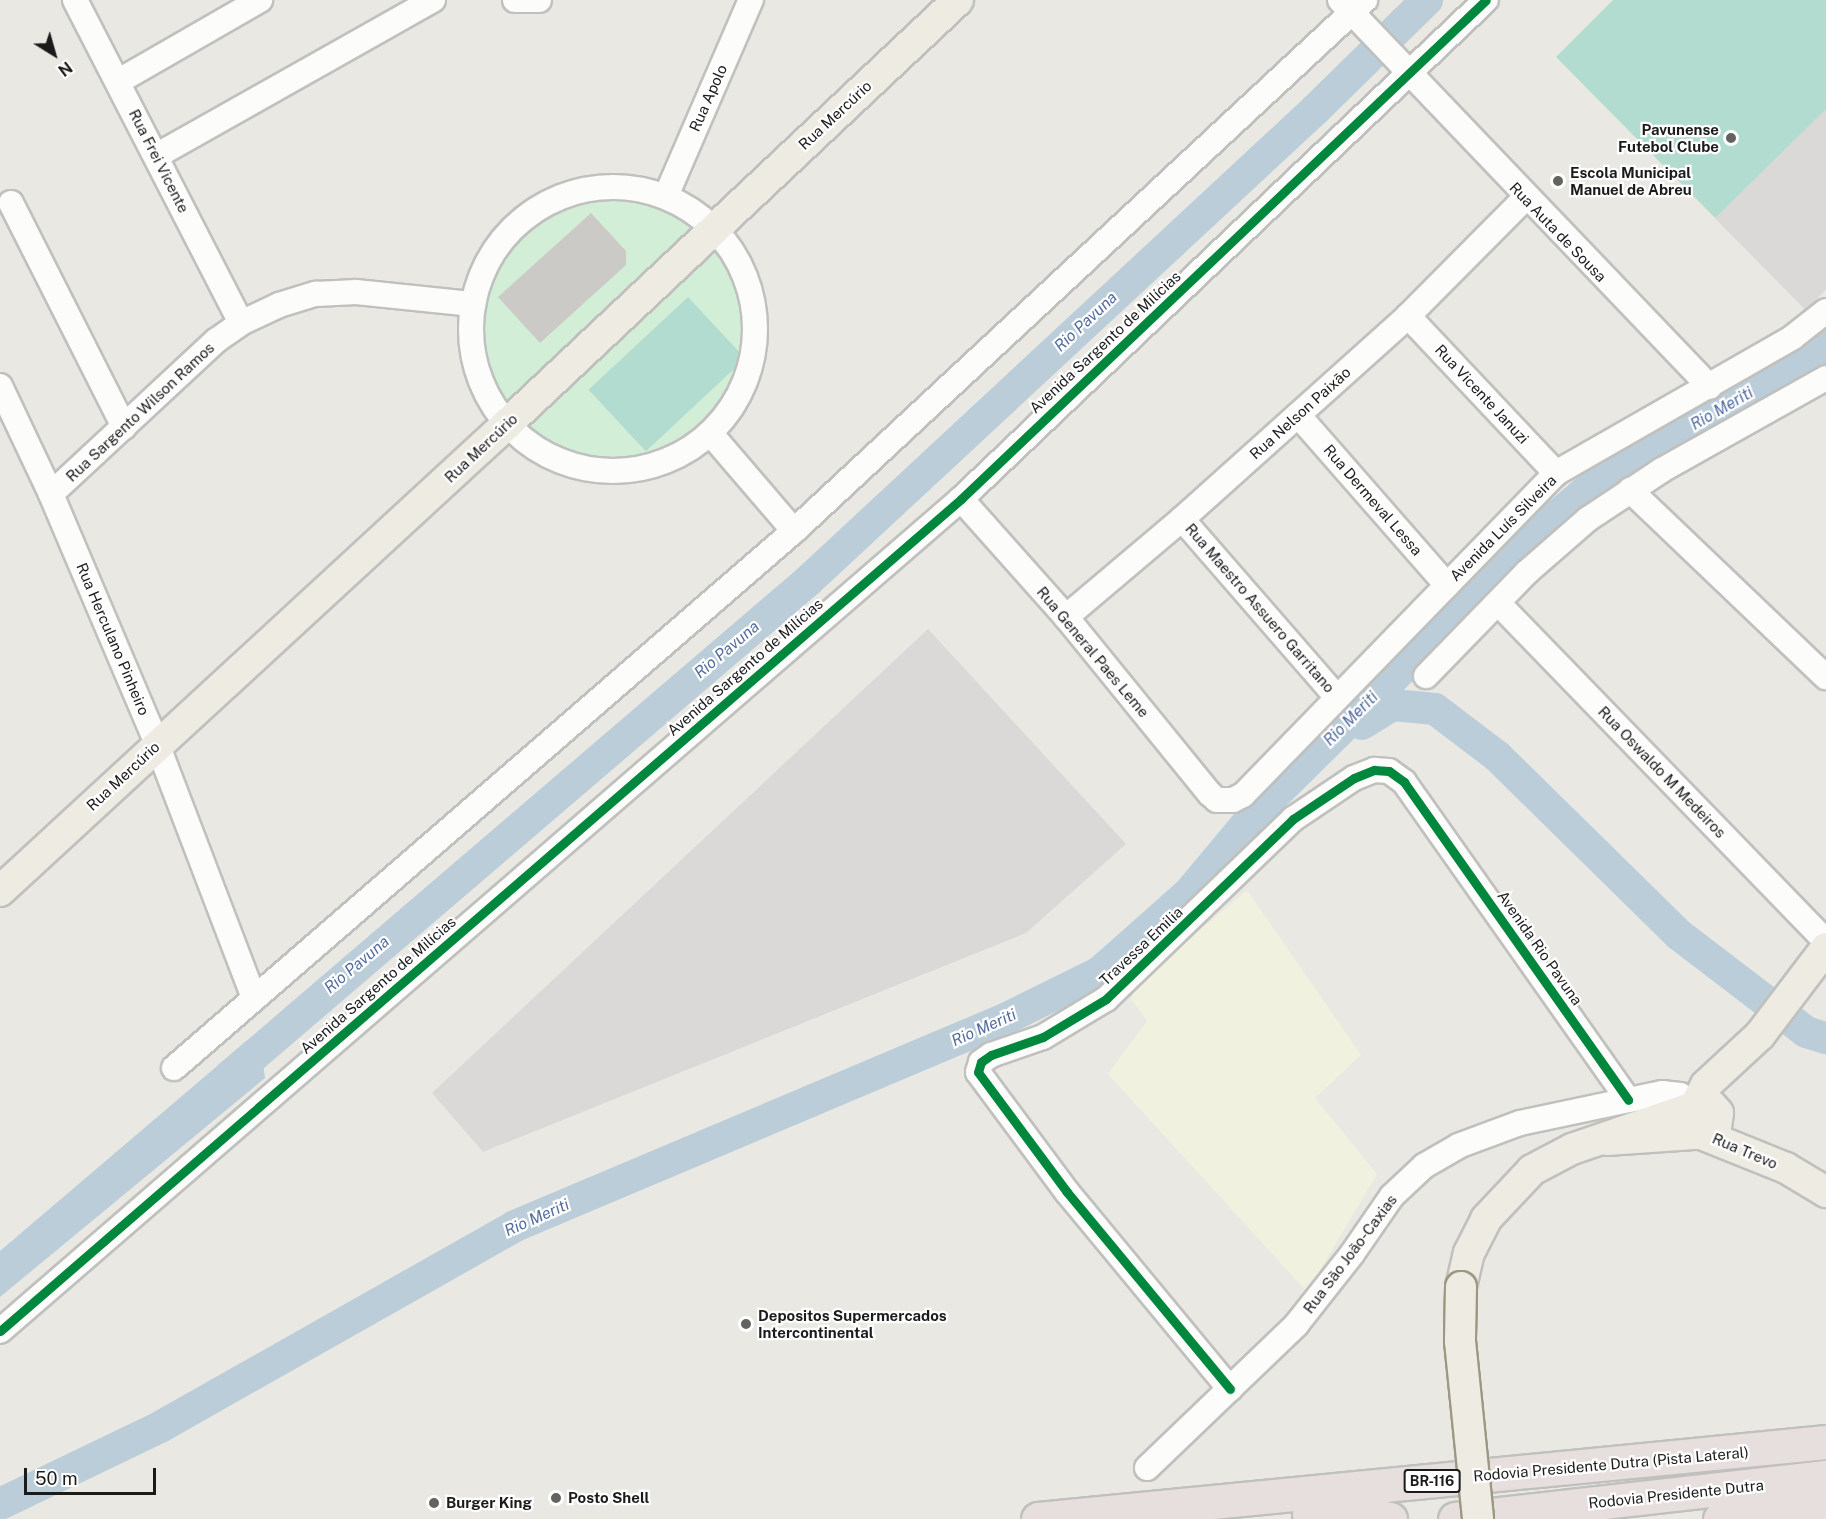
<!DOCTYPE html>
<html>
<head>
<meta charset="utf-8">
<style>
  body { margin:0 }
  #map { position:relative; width:1826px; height:1519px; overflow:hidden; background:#e9e8e3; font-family:"Public Sans",sans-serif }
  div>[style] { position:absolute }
  .education>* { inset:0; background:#f0f2df }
  .park>* { inset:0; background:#d3eed7 }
  .round { border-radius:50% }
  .pitch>* { inset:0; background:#b3dcd1; transform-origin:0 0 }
  .parking>* { inset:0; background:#dad9d7 }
  .water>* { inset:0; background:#bacdd9 }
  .river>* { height:32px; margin:-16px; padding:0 16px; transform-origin:16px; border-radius:16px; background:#bacdd9 }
  .building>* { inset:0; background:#cccac6 }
  .roads { filter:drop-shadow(2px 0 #c0c0be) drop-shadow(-2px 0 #c0c0be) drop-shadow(0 2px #c0c0be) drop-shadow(0 -2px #c0c0be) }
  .minor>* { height:24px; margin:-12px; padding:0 12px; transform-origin:12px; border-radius:12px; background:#fcfcfb }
  .minor>.ring { margin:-12px; padding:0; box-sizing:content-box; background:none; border:24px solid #fcfcfb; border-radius:50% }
  .major>* { height:30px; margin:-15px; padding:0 15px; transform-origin:15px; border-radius:15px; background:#eeebe3 }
  .highway>* { height:33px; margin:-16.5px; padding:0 16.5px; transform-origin:16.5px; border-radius:16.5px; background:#e7dfde }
  .bridges { filter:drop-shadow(2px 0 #9c9883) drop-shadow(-2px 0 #9c9883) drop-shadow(0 2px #9c9883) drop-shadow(0 -2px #9c9883) }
  .major-bridge>* { height:30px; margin:-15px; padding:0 15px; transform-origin:15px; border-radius:15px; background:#eeebe3 }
  .cycleway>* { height:9px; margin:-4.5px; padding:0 4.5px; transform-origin:4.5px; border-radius:4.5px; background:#00873e }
  .dots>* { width:16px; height:16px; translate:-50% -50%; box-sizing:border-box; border:3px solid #fff; border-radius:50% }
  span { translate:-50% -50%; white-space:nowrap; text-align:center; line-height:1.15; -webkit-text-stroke:4.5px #fff; paint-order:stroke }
  .shield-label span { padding:2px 4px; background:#fff; border:2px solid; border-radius:4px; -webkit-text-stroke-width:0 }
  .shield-label { font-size:14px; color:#1b1b1b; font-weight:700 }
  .street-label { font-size:15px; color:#1b1b1b }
  .poi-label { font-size:15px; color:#1b1b1b; font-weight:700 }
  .right { translate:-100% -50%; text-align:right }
  .left { translate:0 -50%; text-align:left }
  .water-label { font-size:16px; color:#536c9f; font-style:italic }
  .north { position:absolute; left:24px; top:24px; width:60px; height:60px; -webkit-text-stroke:4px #fff; paint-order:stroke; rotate:143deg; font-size:16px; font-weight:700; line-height:24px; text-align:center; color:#1b1b1b }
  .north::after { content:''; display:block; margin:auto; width:21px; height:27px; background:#1b1b1b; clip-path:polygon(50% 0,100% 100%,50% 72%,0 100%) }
  .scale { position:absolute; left:24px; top:1468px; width:132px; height:27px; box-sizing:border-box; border:3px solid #1b1b1b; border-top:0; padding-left:8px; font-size:18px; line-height:21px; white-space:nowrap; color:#1b1b1b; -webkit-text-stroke:4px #fff; paint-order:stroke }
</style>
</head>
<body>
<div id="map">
  <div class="education">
    <i style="clip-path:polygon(1247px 890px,1361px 1055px,1315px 1098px,1377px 1174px,1307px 1292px,1108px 1074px,1147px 1021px,1131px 999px,1139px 982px)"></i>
  </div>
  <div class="park">
    <i class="round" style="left:482px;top:192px;width:266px;height:266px"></i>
  </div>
  <div class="pitch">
    <i style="clip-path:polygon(1613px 0,1826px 0,1826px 289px,1806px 310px,1556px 57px)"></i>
    <i style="left:688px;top:297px;width:84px;height:136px;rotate:47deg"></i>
  </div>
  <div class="parking">
    <i style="clip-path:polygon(1826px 109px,1826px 289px,1806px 310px,1715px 218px)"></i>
    <i style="clip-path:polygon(928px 629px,1126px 844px,1026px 933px,483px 1152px,432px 1093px)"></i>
  </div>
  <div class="water">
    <i style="clip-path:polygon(250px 1038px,261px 1049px,265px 1078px,0 1297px,0 1251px)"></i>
  </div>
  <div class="river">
    <i style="left:1362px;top:724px;width:36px;rotate:-32deg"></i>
    <i style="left:1393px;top:705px;width:42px;rotate:5.4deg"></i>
    <i style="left:1435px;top:709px;width:78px;rotate:37.2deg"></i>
    <i style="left:1497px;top:756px;width:254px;rotate:44.5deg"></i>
    <i style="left:1678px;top:934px;width:161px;rotate:37.4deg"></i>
    <i style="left:1806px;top:1032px;width:21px;rotate:17deg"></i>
    <i style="left:230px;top:1076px;width:762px;rotate:-40.58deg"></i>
    <i style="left:809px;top:580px;width:692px;rotate:-42.89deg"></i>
    <i style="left:1316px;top:109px;width:156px;rotate:-44.5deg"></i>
    <i style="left:0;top:1504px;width:178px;rotate:-25.7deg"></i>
    <i style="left:160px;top:1427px;width:408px;rotate:-29.5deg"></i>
    <i style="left:515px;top:1226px;width:532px;rotate:-22.9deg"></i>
    <i style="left:1005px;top:1019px;width:106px;rotate:-26.3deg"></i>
    <i style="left:1100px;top:972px;width:119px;rotate:-41.6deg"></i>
    <i style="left:1189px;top:893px;width:102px;rotate:-50.2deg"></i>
    <i style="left:1254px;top:815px;width:426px;rotate:-44.6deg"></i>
    <i style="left:1557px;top:516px;width:55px;rotate:-40.6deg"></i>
    <i style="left:1599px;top:480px;width:241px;rotate:-29.9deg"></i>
    <i style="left:1808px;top:360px;width:24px;rotate:-42deg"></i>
  </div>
  <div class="building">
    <i style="clip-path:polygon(591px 213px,626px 251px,626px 265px,540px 343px,498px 297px)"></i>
  </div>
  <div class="roads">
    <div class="minor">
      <i style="left:75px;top:0;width:363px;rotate:62.8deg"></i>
      <i style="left:515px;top:0;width:24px"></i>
      <i style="left:1340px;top:0;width:535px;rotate:46.29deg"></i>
      <i style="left:119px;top:81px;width:163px;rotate:-29.9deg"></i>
      <i style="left:156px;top:156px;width:318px;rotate:-29.4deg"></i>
      <i class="ring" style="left:471px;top:187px;width:260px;height:260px"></i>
      <i style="left:666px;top:196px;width:214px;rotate:-66.6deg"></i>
      <i style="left:11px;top:203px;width:251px;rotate:63.2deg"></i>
      <i style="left:1408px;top:316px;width:216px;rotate:46.7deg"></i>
      <i style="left:0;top:386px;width:119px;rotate:64.7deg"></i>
      <i style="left:51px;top:494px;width:272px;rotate:67deg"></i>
      <i style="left:157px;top:744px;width:272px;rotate:69.1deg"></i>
      <i style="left:1298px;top:415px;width:226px;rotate:48.8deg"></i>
      <i style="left:710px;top:433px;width:129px;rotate:49.4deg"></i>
      <i style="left:1630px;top:490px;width:271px;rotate:43.7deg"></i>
      <i style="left:51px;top:494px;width:226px;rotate:-42.9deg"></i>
      <i style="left:217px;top:340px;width:29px;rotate:-35deg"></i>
      <i style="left:241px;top:323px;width:42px;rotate:-25.3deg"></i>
      <i style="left:279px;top:305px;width:39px;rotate:-17deg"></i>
      <i style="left:316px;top:294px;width:40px;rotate:-2.9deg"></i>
      <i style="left:356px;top:292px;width:118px;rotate:5.9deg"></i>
      <i style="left:961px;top:499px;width:158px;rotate:48.3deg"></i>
      <i style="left:1066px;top:617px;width:228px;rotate:50.9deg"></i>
      <i style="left:1210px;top:794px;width:9px;rotate:41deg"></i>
      <i style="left:1217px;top:800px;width:16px"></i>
      <i style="left:1233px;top:800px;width:11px;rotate:-27deg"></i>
      <i style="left:1243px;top:795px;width:449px;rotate:-45.8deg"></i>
      <i style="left:1556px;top:473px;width:273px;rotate:-29.8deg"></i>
      <i style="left:1793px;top:337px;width:42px;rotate:-38.2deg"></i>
      <i style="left:1182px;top:519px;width:236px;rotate:49deg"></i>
      <i style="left:1498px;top:603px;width:471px;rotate:45.9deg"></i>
      <i style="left:1066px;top:617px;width:152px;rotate:-40.2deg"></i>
      <i style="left:1182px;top:519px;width:304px;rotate:-41.9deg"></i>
      <i style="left:1408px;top:316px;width:166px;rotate:-45.2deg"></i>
      <i style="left:1426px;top:676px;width:144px;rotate:-45.8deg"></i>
      <i style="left:1526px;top:573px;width:82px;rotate:-41.1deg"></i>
      <i style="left:1588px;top:519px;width:89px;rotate:-33.5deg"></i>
      <i style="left:1662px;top:470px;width:188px;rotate:-29.3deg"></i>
      <i style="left:174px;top:1068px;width:820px;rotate:-40.9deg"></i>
      <i style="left:794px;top:531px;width:780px;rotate:-42.92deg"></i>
      <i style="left:0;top:1331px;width:1271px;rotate:-40.88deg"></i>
      <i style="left:961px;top:499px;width:724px;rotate:-43.55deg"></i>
      <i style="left:1230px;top:1389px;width:256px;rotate:-129.6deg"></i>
      <i style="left:1067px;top:1192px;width:149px;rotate:-126.6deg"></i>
      <i style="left:978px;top:1072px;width:10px;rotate:-73deg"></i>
      <i style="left:981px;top:1062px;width:12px;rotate:-35deg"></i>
      <i style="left:991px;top:1055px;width:55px;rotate:-19.1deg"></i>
      <i style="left:1043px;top:1037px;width:74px;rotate:-31.1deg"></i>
      <i style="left:1106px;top:999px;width:260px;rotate:-43.9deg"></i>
      <i style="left:1293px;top:819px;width:73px;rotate:-33.9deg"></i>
      <i style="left:1354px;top:778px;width:22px;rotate:-22deg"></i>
      <i style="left:1374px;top:770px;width:15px;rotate:4deg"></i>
      <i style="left:1389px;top:771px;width:19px;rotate:36deg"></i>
      <i style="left:1404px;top:782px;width:389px;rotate:54.8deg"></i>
      <i style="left:1147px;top:1468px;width:207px;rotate:-43.8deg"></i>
      <i style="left:1296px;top:1325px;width:90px;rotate:-51.7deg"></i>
      <i style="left:1352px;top:1254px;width:70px;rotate:-55.4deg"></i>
      <i style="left:1392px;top:1196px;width:44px;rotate:-43.2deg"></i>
      <i style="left:1424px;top:1166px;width:39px;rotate:-30deg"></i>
      <i style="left:1458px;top:1146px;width:66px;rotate:-20.4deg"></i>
      <i style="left:1520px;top:1123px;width:145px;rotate:-11.9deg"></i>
      <i style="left:1662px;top:1093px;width:18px;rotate:6deg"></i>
      <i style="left:1680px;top:1095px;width:19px;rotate:43deg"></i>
    </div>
    <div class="major">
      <i style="left:0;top:891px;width:689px;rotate:-42.65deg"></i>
      <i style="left:507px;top:424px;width:619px;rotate:-43.23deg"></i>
      <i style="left:1826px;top:948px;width:109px;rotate:127.2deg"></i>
      <i style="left:1760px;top:1035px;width:74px;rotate:137.2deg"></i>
      <i style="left:1706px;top:1085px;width:36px;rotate:118deg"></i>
      <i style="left:1689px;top:1117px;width:9px;rotate:77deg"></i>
      <i style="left:1691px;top:1126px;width:11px;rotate:41deg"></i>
      <i style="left:1699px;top:1133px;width:94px;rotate:21.9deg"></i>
      <i style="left:1786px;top:1168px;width:47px;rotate:31deg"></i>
      <i style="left:1461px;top:1287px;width:35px;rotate:-77deg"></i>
      <i style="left:1469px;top:1253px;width:38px;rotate:-63deg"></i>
      <i style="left:1486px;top:1219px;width:67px;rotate:-46.8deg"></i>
      <i style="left:1532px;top:1170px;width:45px;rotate:-27.7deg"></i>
      <i style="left:1572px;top:1149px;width:139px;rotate:-19deg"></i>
      <i style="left:1703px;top:1104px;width:9px;rotate:13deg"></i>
      <i style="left:1712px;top:1106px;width:9px;rotate:49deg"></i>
      <i style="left:1718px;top:1113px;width:15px;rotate:98deg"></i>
      <i style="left:1716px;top:1128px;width:9px;rotate:148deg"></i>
      <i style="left:1708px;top:1133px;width:101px;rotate:176deg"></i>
    </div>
    <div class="highway">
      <i style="left:1309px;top:1515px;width:43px;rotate:-5.3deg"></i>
      <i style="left:1352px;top:1511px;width:39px;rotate:12deg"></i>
      <i style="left:1038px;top:1519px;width:792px;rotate:-5.58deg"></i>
      <i style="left:1455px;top:1519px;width:373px;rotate:-6.5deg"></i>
      <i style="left:1720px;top:1519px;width:107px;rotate:-5.9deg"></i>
    </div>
  </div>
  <div class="bridges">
    <div class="major-bridge">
      <i style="left:1461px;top:1287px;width:54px;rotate:91.1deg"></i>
      <i style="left:1460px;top:1341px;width:179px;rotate:84.2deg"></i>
    </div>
  </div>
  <div class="cycleway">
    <i style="left:0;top:1331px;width:1271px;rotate:-40.88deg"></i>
    <i style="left:961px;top:499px;width:724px;rotate:-43.55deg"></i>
    <i style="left:1230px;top:1389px;width:256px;rotate:-129.6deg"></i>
    <i style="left:1067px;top:1192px;width:149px;rotate:-126.6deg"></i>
    <i style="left:978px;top:1072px;width:10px;rotate:-73deg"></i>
    <i style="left:981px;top:1062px;width:12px;rotate:-35deg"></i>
    <i style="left:991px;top:1055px;width:55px;rotate:-19.1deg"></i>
    <i style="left:1043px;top:1037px;width:74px;rotate:-31.1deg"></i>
    <i style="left:1106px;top:999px;width:260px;rotate:-43.9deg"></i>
    <i style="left:1293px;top:819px;width:73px;rotate:-33.9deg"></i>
    <i style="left:1354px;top:778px;width:22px;rotate:-22deg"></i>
    <i style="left:1374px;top:770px;width:15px;rotate:4deg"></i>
    <i style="left:1389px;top:771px;width:19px;rotate:36deg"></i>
    <i style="left:1404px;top:782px;width:389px;rotate:54.8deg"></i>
  </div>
  <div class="dots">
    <i style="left:1731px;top:138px;background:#636361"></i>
    <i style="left:1558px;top:181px;background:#636361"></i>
    <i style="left:746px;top:1324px;background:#636361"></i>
    <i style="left:556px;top:1498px;background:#636361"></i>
    <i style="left:434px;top:1503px;background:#636361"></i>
  </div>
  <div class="shield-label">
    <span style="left:1432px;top:1481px">BR-116</span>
  </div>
  <div class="street-label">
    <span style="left:708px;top:98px;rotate:-66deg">Rua Apolo</span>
    <span style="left:835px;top:115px;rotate:-43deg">Rua Mercúrio</span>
    <span style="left:159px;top:161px;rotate:63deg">Rua Frei Vicente</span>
    <span style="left:1558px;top:232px;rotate:46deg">Rua Auta de Sousa</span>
    <span style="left:1105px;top:342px;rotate:-43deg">Avenida Sargento de Milícias</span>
    <span style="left:1482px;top:394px;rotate:47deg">Rua Vicente Januzi</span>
    <span style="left:140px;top:412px;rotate:-43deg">Rua Sargento Wilson Ramos</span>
    <span style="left:1300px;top:413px;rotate:-42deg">Rua Nelson Paixão</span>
    <span style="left:481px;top:448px;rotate:-43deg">Rua Mercúrio</span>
    <span style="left:1373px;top:500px;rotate:49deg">Rua Dermeval Lessa</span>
    <span style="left:1503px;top:528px;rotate:-45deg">Avenida Luís Silveira</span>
    <span style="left:1260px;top:608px;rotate:49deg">Rua Maestro Assuero Garritano</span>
    <span style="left:113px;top:639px;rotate:67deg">Rua Herculano Pinheiro</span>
    <span style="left:1093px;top:652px;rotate:50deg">Rua General Paes Leme</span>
    <span style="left:745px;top:667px;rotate:-41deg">Avenida Sargento de Milícias</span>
    <span style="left:1662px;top:772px;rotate:46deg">Rua Oswaldo M Medeiros</span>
    <span style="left:123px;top:776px;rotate:-43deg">Rua Mercúrio</span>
    <span style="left:1141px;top:946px;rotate:-43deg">Travessa Emilia</span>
    <span style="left:1540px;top:948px;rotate:55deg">Avenida Rio Pavuna</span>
    <span style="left:378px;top:985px;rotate:-41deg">Avenida Sargento de Milícias</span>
    <span style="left:1745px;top:1151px;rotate:23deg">Rua Trevo</span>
    <span style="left:1350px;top:1254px;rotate:-53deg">Rua São João-Caxias</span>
    <span style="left:1611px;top:1464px;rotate:-5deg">Rodovia Presidente Dutra (Pista Lateral)</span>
    <span style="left:1676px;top:1494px;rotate:-6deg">Rodovia Presidente Dutra</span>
  </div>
  <div class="poi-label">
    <span class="right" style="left:1719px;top:138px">Pavunense<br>Futebol Clube</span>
    <span class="left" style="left:1570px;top:181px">Escola Municipal<br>Manuel de Abreu</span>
    <span class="left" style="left:758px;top:1324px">Depositos Supermercados<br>Intercontinental</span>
    <span class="left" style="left:568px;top:1498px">Posto Shell</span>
    <span class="left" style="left:446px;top:1503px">Burger King</span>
  </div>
  <div class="water-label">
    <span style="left:1086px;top:322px;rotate:-43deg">Rio Pavuna</span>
    <span style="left:1722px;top:409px;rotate:-30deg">Rio Meriti</span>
    <span style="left:727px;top:650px;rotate:-40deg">Rio Pavuna</span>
    <span style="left:1351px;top:719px;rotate:-45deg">Rio Meriti</span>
    <span style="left:357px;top:965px;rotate:-40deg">Rio Pavuna</span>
    <span style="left:984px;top:1028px;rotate:-24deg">Rio Meriti</span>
    <span style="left:537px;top:1218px;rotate:-24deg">Rio Meriti</span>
  </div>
  <div class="north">N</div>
  <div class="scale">50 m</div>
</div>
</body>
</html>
